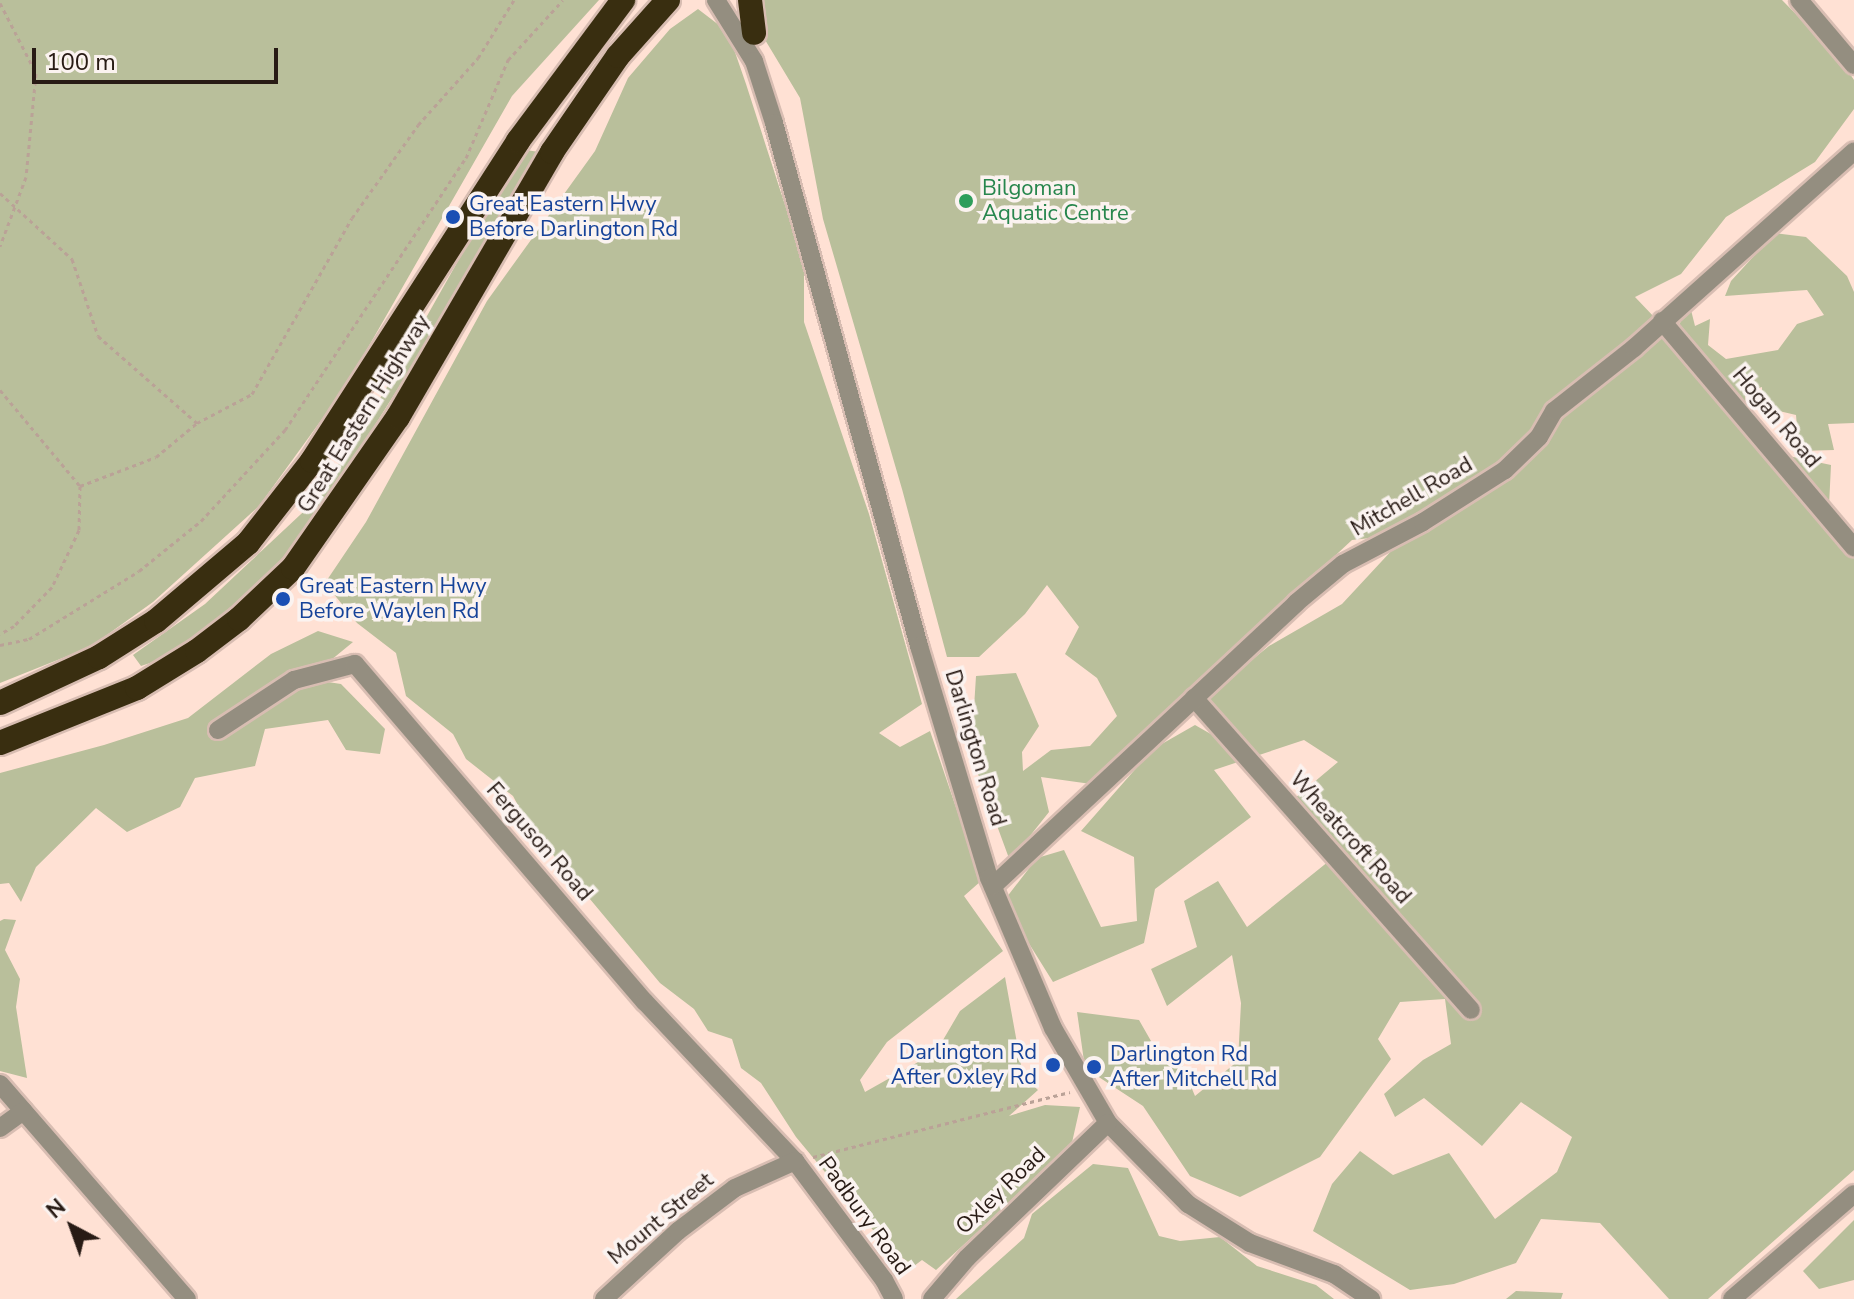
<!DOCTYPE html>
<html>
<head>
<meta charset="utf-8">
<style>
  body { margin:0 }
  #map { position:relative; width:1854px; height:1299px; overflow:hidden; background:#ffe1d4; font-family:"Nunito Sans",sans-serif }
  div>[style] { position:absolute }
  .green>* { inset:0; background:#b9bf9b }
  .path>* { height:3px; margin-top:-1.5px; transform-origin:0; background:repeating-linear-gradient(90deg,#baa297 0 4px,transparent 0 8px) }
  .roads { filter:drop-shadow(2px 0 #d8bdb2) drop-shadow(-2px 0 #d8bdb2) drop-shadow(0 2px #d8bdb2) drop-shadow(0 -2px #d8bdb2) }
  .minor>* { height:18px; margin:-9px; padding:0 9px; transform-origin:9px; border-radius:9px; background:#948e80 }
  .highway>* { height:24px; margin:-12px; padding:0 12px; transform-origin:12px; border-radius:12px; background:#392e10 }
  .dots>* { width:22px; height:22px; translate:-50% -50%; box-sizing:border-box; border:4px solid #fbf3f0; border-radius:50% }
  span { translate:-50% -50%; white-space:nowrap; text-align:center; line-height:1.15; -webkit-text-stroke:7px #fbf3f0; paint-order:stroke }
  .leisure-label { font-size:22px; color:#27864d }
  .left { translate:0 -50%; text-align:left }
  .transit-label { font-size:22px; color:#164399 }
  .right { translate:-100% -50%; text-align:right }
  .street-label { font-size:22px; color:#281b15 }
  .north { position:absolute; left:32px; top:1187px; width:80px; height:80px; -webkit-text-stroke:6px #fbf3f0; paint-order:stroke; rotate:319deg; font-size:22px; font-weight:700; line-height:32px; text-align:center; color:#281b15 }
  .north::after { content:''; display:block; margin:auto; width:28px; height:36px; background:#281b15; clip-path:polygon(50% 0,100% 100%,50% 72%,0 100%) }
  .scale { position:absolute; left:32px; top:48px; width:246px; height:36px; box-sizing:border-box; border:4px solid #281b15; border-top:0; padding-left:10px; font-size:24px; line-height:28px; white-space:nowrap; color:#281b15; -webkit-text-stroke:6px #fbf3f0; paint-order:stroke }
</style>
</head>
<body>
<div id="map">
  <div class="green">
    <i style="clip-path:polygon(0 0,599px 0,512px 96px,346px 386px,259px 506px,153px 602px,90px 647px,0 683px)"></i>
    <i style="clip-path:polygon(757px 0,1782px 0,1840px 59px,1854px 80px,1854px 109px,1815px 162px,1726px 217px,1681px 274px,1635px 297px,1656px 319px,1677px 328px,1690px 306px,1695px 326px,1710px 319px,1708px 345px,1726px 359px,1778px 350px,1797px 324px,1824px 315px,1807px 290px,1725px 296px,1731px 281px,1775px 233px,1806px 237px,1847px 276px,1854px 292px,1854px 423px,1828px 424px,1834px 450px,1799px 451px,1796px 415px,1762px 407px,1762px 387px,1745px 393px,1747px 428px,1784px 455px,1831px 465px,1829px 506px,1854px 535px,1854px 1170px,1708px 1299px,1669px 1299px,1600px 1223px,1541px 1219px,1516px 1263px,1454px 1284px,1410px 1290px,1313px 1231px,1332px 1184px,1360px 1151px,1393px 1175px,1449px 1153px,1495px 1219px,1557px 1172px,1572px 1137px,1521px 1102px,1482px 1146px,1424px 1098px,1395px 1117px,1384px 1094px,1423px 1060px,1451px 1044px,1445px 999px,1400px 1002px,1378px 1039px,1391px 1059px,1320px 1157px,1240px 1197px,1190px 1176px,1143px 1106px,1085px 1068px,1077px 1012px,1139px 1020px,1163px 1062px,1182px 1065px,1195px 1096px,1238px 1061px,1241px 1003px,1232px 955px,1167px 1006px,1151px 969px,1197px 947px,1184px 901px,1218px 881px,1247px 927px,1329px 861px,1288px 804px,1338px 762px,1304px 740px,1214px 770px,1251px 817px,1155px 889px,1144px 943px,1053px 982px,1003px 902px,1037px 858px,1064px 850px,1101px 927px,1137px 921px,1134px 857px,1081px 831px,1153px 749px,1195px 725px,1223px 741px,1199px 703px,1269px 646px,1342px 604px,1407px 534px,1352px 540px,1157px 721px,1137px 748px,1091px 784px,1041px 777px,1049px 812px,1010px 861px,971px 755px,976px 676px,1016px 673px,1039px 726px,1022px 752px,1023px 771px,1051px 750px,1090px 746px,1117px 716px,1097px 678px,1065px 654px,1079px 627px,1047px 585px,1025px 614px,979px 657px,947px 657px,902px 489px,823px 219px,800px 98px,758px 28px)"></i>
    <i style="clip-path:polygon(698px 9px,728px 32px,746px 84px,804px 264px,804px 322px,869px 514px,922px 704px,879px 733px,900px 747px,930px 731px,981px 881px,964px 896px,1003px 951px,887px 1042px,860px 1080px,865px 1092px,936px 1052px,960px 1011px,1005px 977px,1023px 1076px,1038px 1090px,1009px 1116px,1045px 1105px,1080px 1107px,1071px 1147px,936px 1270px,922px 1260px,914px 1266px,887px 1247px,796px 1137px,761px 1083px,741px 1068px,732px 1039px,708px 1031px,694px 1009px,660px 983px,529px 826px,513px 796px,466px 759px,453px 734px,406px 696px,396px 653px,357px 623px,325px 583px,366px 522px,487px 301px,595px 151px,628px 78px,670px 29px)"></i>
    <i style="clip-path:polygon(526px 150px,539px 152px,526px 185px,314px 522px,277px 565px,220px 617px,165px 658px,141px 666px,133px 655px,205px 604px,316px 500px,387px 387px,485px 213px)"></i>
    <i style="clip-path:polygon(318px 631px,353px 642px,308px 679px,341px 684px,385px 729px,380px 754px,346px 750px,328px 720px,265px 729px,255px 766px,195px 778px,180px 807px,127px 832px,96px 808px,36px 867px,21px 902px,9px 883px,0 884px,0 773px,104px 745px,188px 718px,271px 654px)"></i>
    <i style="clip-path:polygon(4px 919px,16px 920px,5px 950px,20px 979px,16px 1007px,27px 1078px,0 1071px,0 921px)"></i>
    <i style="clip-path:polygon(1093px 1164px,1128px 1168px,1159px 1236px,1180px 1241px,1220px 1237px,1257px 1266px,1316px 1285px,1334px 1299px,956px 1299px,1024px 1238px,1032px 1214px)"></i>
    <i style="clip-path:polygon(1854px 1220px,1854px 1280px,1819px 1289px,1803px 1271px)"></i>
    <i style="clip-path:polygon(1516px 1291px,1563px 1293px,1561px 1299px,1506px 1299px)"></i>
  </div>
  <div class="path">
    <i style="left:0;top:3px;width:79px;rotate:62.8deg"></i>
    <i style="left:36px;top:73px;width:104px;rotate:95.5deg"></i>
    <i style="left:26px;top:177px;width:74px;rotate:110.6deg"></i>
    <i style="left:0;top:193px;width:98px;rotate:42.5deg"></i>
    <i style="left:72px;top:259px;width:81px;rotate:71.3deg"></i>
    <i style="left:98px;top:336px;width:132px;rotate:41.3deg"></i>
    <i style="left:0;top:390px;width:125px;rotate:50.2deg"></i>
    <i style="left:80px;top:486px;width:44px;rotate:91.3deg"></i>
    <i style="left:79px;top:530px;width:63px;rotate:115.3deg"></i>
    <i style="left:52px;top:587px;width:54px;rotate:134.3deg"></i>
    <i style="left:14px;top:626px;width:16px;rotate:150deg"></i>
    <i style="left:80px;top:486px;width:81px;rotate:-20.9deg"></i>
    <i style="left:156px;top:457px;width:53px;rotate:-39.7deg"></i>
    <i style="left:197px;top:423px;width:62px;rotate:-27.8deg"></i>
    <i style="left:252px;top:394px;width:202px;rotate:-60.4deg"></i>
    <i style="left:352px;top:218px;width:114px;rotate:-54.6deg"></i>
    <i style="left:418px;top:125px;width:90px;rotate:-48.2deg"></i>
    <i style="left:478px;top:58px;width:68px;rotate:-58.2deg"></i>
    <i style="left:0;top:645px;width:30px;rotate:-12deg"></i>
    <i style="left:29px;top:639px;width:129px;rotate:-31.7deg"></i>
    <i style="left:139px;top:571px;width:80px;rotate:-38.9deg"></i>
    <i style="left:201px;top:521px;width:124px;rotate:-47.3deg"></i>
    <i style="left:285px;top:430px;width:327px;rotate:-56.4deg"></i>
    <i style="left:466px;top:158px;width:107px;rotate:-66.8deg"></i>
    <i style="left:508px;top:60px;width:81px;rotate:-47.5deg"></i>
    <i style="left:813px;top:1157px;width:265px;rotate:-14.2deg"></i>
  </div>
  <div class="roads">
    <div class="minor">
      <i style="left:716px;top:0;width:72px;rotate:58.1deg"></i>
      <i style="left:754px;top:61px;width:65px;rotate:72.1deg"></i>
      <i style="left:774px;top:123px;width:543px;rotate:74.5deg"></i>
      <i style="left:919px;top:646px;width:242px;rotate:73.2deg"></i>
      <i style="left:989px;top:878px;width:163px;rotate:66.9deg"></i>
      <i style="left:1053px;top:1028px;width:110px;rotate:59.9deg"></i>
      <i style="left:1108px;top:1123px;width:114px;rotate:45.4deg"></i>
      <i style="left:1188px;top:1204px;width:73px;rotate:32.2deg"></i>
      <i style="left:1250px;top:1243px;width:90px;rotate:20.3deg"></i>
      <i style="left:1334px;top:1274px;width:45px;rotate:34deg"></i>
      <i style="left:1799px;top:0;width:85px;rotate:49.8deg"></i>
      <i style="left:1662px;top:321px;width:297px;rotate:49.7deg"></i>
      <i style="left:1194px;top:698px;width:417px;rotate:48.4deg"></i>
      <i style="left:218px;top:730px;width:91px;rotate:-33.3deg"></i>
      <i style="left:294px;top:680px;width:63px;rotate:-14.7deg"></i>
      <i style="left:355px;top:664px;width:445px;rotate:49.4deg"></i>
      <i style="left:645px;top:1002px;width:219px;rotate:46.7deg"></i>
      <i style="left:795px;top:1161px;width:149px;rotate:53.2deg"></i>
      <i style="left:884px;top:1280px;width:21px;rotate:62deg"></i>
      <i style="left:993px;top:886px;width:415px;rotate:-43deg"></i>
      <i style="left:1296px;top:603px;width:61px;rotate:-39.7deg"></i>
      <i style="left:1343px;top:564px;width:90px;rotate:-27.7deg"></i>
      <i style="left:1423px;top:522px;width:97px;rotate:-32.4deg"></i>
      <i style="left:1505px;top:470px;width:47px;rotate:-44.1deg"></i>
      <i style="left:1539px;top:437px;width:30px;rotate:-60deg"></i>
      <i style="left:1554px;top:411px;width:102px;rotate:-38.2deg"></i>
      <i style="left:1634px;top:348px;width:295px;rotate:-41.8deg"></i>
      <i style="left:0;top:1084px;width:285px;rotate:49deg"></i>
      <i style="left:0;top:1128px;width:29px;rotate:-36deg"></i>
      <i style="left:604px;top:1299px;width:100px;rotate:-42.6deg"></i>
      <i style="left:678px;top:1231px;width:71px;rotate:-37deg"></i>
      <i style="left:735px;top:1188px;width:66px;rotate:-24.2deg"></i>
      <i style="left:932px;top:1299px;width:54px;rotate:-49.5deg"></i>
      <i style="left:967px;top:1258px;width:195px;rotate:-43.8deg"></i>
      <i style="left:1732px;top:1299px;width:161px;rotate:-40.7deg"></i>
    </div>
    <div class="highway">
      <i style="left:750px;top:0;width:33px;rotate:83deg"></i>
      <i style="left:0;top:703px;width:109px;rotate:-24.9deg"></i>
      <i style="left:99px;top:657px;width:67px;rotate:-32.3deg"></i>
      <i style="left:156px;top:621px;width:121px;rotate:-40.3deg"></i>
      <i style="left:248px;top:543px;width:104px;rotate:-52deg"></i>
      <i style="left:312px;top:461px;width:381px;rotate:-57.2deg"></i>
      <i style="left:518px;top:141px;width:176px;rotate:-53.3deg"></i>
      <i style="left:0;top:743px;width:148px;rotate:-21.9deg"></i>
      <i style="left:137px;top:688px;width:70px;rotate:-31.7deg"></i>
      <i style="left:197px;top:651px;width:53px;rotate:-37.3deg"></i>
      <i style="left:239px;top:619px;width:74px;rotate:-43.4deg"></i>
      <i style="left:293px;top:568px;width:184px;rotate:-55.2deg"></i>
      <i style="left:398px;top:417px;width:306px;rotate:-59.8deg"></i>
      <i style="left:552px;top:152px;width:116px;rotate:-55.5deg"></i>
      <i style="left:618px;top:56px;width:75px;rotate:-48.2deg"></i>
    </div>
  </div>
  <div class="dots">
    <i style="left:966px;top:201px;background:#2e9e5b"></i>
    <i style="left:453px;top:217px;background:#1a4fb4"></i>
    <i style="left:283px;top:599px;background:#1a4fb4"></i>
    <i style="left:1053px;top:1065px;background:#1a4fb4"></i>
    <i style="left:1094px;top:1067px;background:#1a4fb4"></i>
  </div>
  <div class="leisure-label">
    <span class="left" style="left:982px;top:201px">Bilgoman<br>Aquatic Centre</span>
  </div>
  <div class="transit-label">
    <span class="left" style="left:469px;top:217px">Great Eastern Hwy<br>Before Darlington Rd</span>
    <span class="left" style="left:299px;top:599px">Great Eastern Hwy<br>Before Waylen Rd</span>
    <span class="right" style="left:1037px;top:1065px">Darlington Rd<br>After Oxley Rd</span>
    <span class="left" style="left:1110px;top:1067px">Darlington Rd<br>After Mitchell Rd</span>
  </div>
  <div class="street-label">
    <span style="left:364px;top:414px;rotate:-58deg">Great Eastern Highway</span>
    <span style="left:1776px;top:418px;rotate:50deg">Hogan Road</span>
    <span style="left:1412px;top:497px;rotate:-30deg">Mitchell Road</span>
    <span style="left:975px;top:748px;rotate:73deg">Darlington Road</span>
    <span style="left:1350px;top:838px;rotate:48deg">Wheatcroft Road</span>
    <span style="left:539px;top:842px;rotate:49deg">Ferguson Road</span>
    <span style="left:1001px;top:1191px;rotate:-44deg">Oxley Road</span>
    <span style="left:864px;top:1216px;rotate:54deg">Padbury Road</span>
    <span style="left:661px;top:1219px;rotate:-40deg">Mount Street</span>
  </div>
  <div class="north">N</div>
  <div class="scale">100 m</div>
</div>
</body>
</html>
